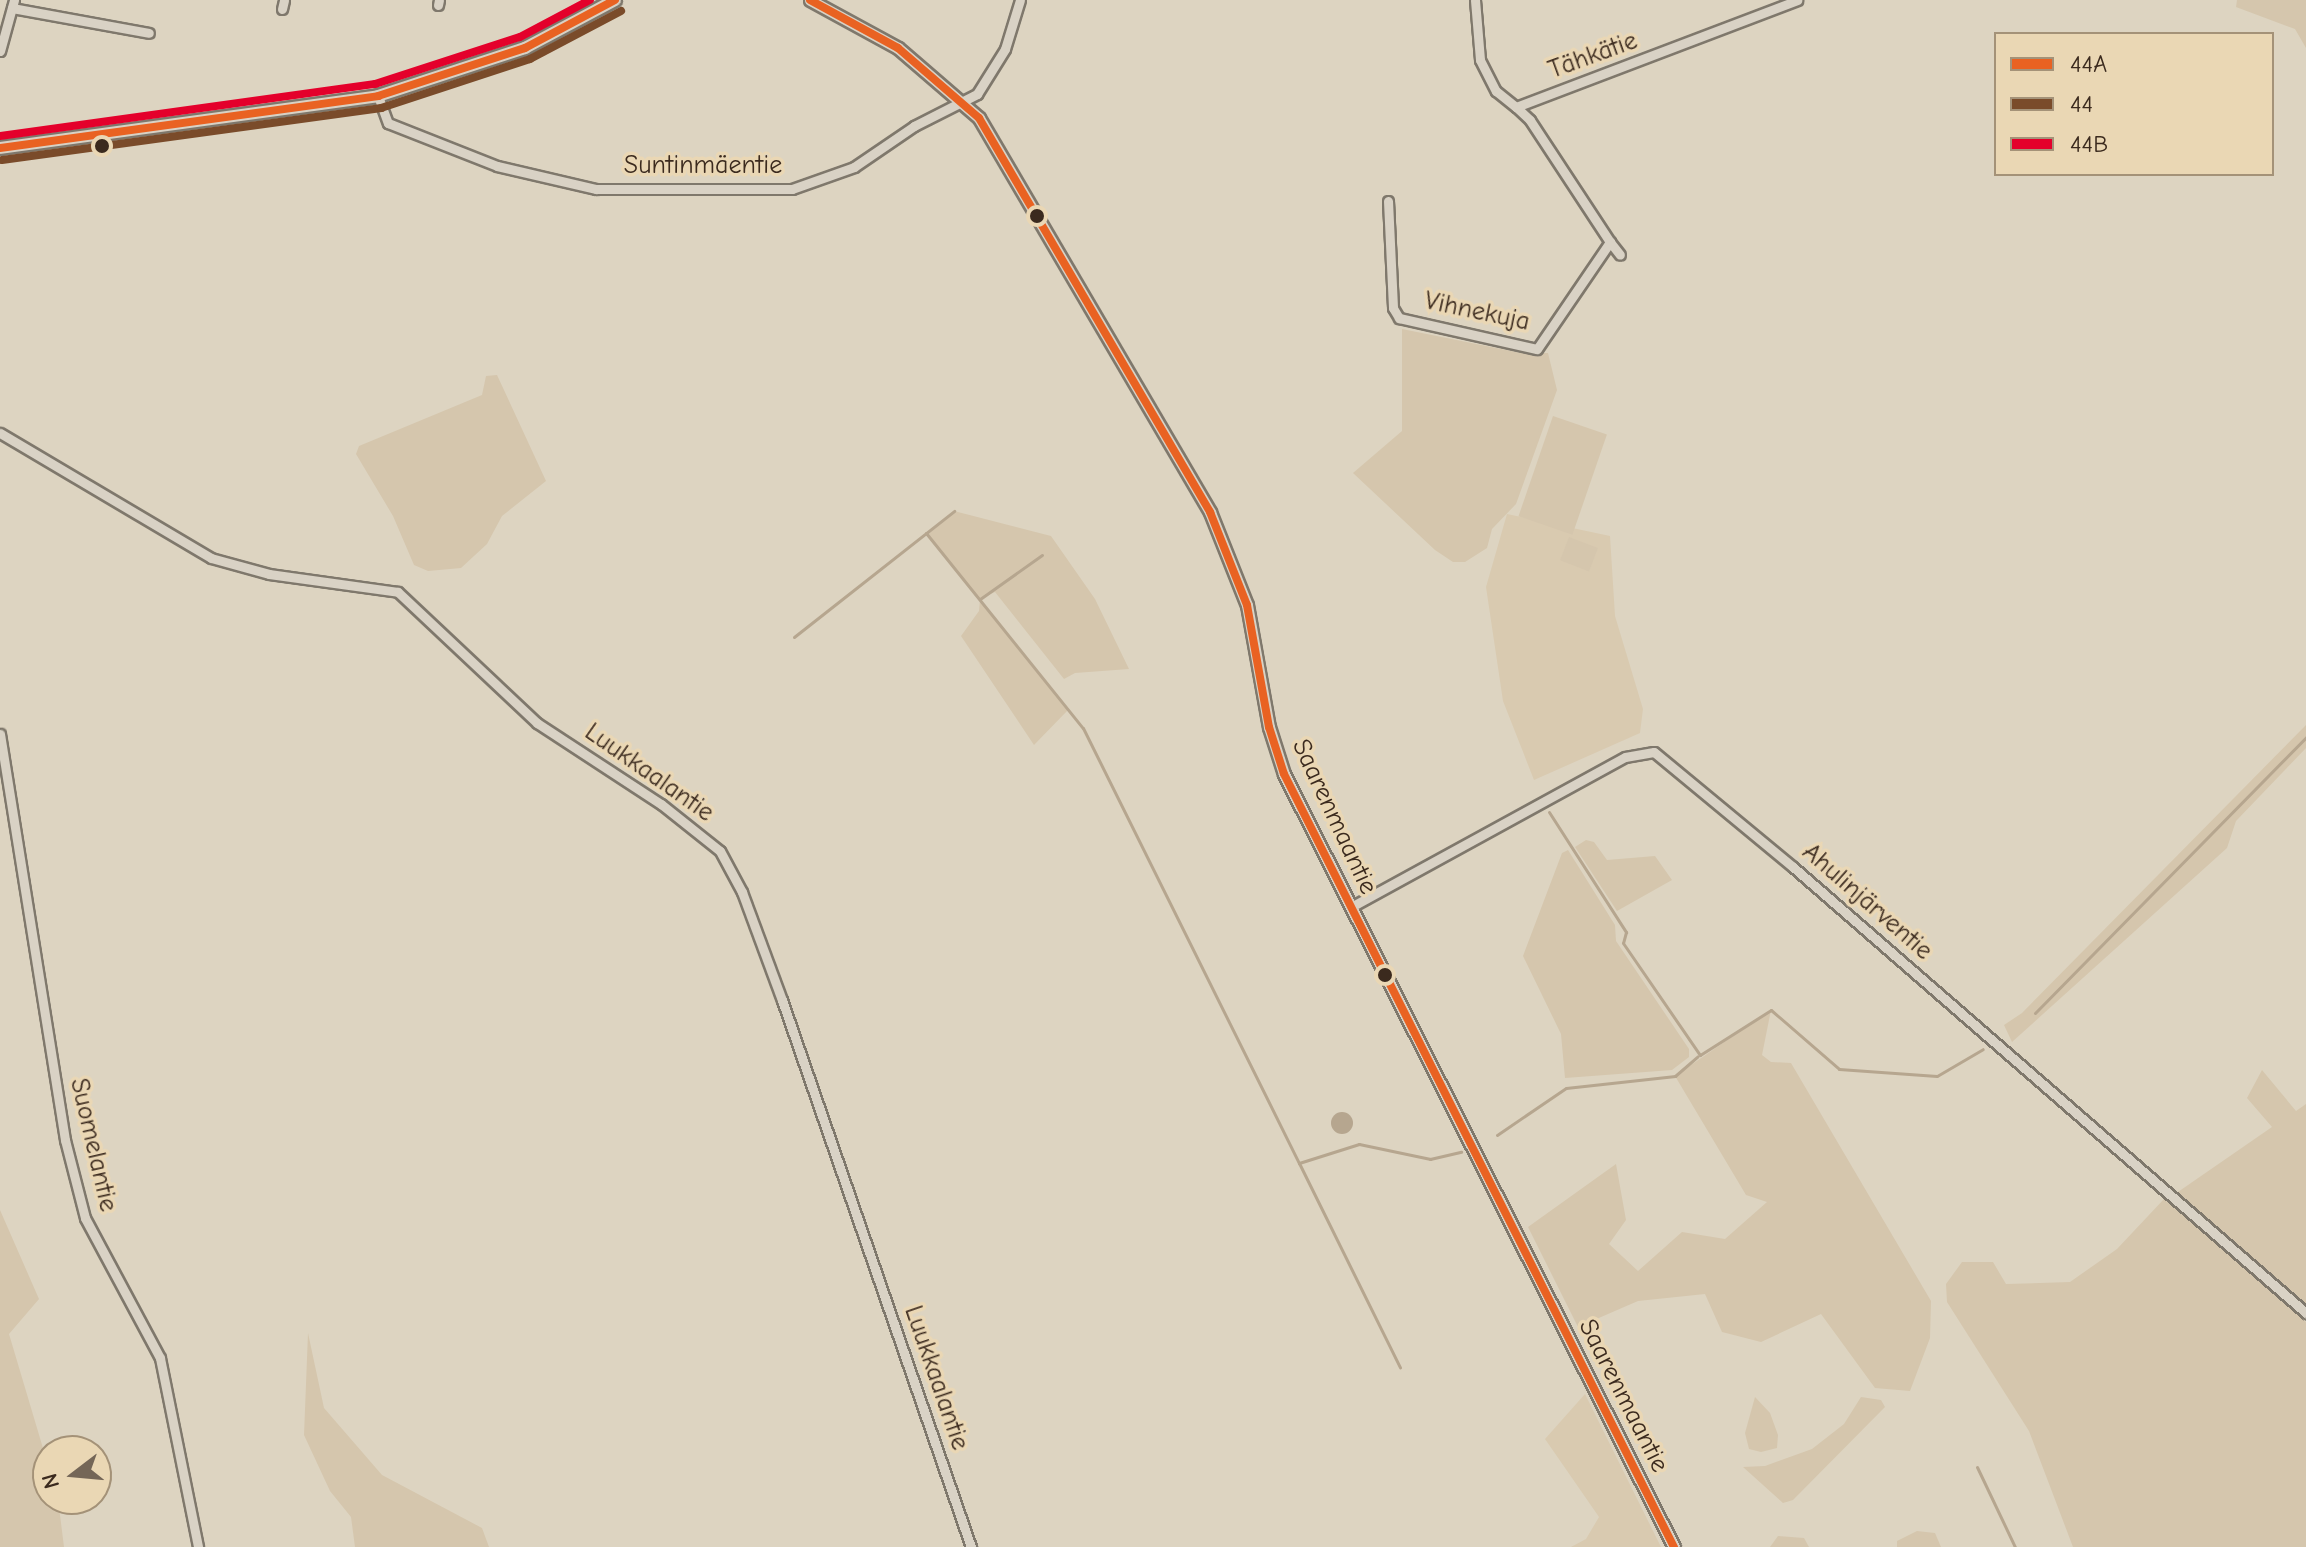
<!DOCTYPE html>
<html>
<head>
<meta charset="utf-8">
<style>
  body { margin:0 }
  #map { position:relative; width:2306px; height:1547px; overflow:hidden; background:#ddd4c1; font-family:"Comic Neue",sans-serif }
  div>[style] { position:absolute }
  .built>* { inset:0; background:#d9cab0 }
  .green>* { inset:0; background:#d5c6ad; transform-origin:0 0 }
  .water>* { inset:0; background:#b6a68f }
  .round { border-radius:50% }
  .stream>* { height:3px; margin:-1.5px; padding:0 1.5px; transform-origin:1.5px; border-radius:1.5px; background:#b6a68f }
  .roads { filter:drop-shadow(2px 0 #7f786c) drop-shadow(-2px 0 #7f786c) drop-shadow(0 2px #7f786c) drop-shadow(0 -2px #7f786c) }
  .minor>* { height:9px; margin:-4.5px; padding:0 4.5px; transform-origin:4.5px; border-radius:4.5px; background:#d9d2c5 }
  .tertiary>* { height:11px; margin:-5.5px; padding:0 5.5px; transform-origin:5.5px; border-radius:5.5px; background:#d9d2c5 }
  .secondary>* { height:12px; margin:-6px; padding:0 6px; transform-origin:6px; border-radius:6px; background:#d9d2c5 }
  .bus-1>* { height:8px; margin:-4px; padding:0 4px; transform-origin:4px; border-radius:4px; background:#e96222 }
  .bus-2>* { height:8px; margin:-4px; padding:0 4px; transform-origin:4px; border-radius:4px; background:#7a4b2a }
  .bus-3>* { height:8px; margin:-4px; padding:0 4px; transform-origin:4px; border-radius:4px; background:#e4002b }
  .dots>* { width:22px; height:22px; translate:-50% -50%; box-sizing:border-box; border:4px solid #ead7b4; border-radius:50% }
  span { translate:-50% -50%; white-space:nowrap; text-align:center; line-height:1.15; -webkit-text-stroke:7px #ead7b4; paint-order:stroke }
  .street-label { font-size:26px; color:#3b2a1e }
  .legend { position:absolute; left:1994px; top:32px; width:280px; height:144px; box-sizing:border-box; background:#ead7b4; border:2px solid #a49278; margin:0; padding:10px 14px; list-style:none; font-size:24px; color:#3b2a1e }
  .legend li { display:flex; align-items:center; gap:16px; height:40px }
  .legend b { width:40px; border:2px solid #a49278 }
  .north { position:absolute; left:32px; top:1435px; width:80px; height:80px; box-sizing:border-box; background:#ead7b4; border:2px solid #a49278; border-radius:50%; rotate:254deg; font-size:22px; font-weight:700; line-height:32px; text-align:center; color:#3b2a1e }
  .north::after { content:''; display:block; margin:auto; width:28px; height:36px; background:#746657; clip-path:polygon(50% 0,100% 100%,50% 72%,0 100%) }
</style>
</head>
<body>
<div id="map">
  <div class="built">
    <i style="clip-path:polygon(1507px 514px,1610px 536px,1615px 616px,1643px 709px,1640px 733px,1534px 780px,1503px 701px,1486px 587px)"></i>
    <i style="clip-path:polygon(1585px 1394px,1661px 1547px,1571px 1547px,1586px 1539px,1599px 1517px,1545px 1439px)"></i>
  </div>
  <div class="green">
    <i style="clip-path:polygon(2237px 0,2306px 0,2306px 48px,2295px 29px,2236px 7px)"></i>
    <i style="clip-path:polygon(1402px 329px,1521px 353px,1548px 353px,1557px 390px,1516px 504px,1492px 529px,1487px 548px,1465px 562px,1453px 562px,1435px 550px,1353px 473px,1402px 431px)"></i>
    <i style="clip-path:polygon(497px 375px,546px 481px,502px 516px,487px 544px,461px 568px,428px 571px,414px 565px,393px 516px,356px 454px,359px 446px,482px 395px,486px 376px)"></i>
    <i style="left:1553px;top:416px;width:57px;height:106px;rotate:19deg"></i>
    <i style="clip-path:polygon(954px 511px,1051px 536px,1095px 599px,1129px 669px,1075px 673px,1064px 679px,995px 592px,980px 599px,1068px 710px,1034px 745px,961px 636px,979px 611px,980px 600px,926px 533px)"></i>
    <i style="left:1569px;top:537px;width:31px;height:25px;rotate:21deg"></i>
    <i style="clip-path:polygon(2306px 725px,2306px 748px,2236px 821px,2227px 848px,2012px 1042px,2004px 1025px,2022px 1013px)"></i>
    <i style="clip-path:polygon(1586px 840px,1594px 842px,1607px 860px,1655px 856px,1672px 880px,1617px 911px,1575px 847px)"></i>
    <i style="clip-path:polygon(1568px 850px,1615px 925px,1616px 941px,1689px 1049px,1689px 1057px,1672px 1070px,1565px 1078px,1561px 1034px,1523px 956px,1562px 853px)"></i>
    <i style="clip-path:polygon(1771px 1010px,1762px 1055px,1771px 1062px,1791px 1063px,1931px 1301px,1930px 1338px,1910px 1391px,1875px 1388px,1821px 1314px,1761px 1342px,1722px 1332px,1705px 1294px,1638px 1301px,1578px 1327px,1528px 1227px,1616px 1164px,1626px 1220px,1609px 1244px,1638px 1271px,1682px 1232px,1725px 1239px,1767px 1202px,1746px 1195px,1675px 1076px)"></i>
    <i style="clip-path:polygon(2262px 1070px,2296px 1111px,2306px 1104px,2306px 1313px,2175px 1194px,2272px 1127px,2247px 1098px)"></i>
    <i style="clip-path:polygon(2164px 1199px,2306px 1322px,2306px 1547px,2073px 1547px,2029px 1431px,1947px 1302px,1946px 1284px,1962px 1262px,1993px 1262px,2006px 1284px,2070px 1282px,2117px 1249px)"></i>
    <i style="clip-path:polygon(0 1210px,39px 1299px,9px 1334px,48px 1465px,48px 1499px,58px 1499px,64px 1547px,0 1547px)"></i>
    <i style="clip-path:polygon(308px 1333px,324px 1408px,382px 1475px,482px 1528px,489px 1547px,355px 1547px,351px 1517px,330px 1491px,304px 1435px)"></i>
    <i style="clip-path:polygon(1755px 1397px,1770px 1413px,1778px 1435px,1777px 1448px,1761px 1452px,1749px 1449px,1745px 1433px)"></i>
    <i style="clip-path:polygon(1861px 1397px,1881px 1400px,1885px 1407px,1793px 1500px,1783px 1503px,1743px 1467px,1765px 1466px,1812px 1449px,1844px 1424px)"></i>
    <i style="clip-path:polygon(1917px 1531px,1935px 1533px,1941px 1547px,1897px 1547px,1897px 1541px)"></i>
    <i style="clip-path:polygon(1778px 1536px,1804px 1538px,1809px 1547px,1770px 1547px)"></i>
  </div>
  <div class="water">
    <i class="round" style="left:1331px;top:1112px;width:22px;height:22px"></i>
  </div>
  <div class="stream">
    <i style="left:926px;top:533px;width:250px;rotate:51.2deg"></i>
    <i style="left:1083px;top:728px;width:486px;rotate:63.6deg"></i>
    <i style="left:1299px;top:1163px;width:63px;rotate:-17.6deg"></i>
    <i style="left:1359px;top:1144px;width:73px;rotate:11.9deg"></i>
    <i style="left:1430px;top:1159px;width:32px;rotate:-13deg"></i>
    <i style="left:980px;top:599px;width:76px;rotate:-35.4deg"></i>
    <i style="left:794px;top:637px;width:204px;rotate:-38.2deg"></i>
    <i style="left:1549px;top:812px;width:143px;rotate:57.3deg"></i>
    <i style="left:1626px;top:932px;width:11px;rotate:105deg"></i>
    <i style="left:1623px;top:943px;width:136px;rotate:55.5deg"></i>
    <i style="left:1700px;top:1055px;width:84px;rotate:-32.4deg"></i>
    <i style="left:1771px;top:1010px;width:90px;rotate:40.9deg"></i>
    <i style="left:1839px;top:1069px;width:98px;rotate:4.1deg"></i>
    <i style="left:1937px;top:1076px;width:53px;rotate:-30.4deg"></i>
    <i style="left:2035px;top:1013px;width:387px;rotate:-45.5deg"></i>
    <i style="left:1497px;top:1135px;width:83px;rotate:-34.3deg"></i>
    <i style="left:1566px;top:1088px;width:110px;rotate:-6.3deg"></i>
    <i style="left:1675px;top:1076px;width:30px;rotate:-41deg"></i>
    <i style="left:1299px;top:1163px;width:228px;rotate:63.7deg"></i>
    <i style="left:1977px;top:1467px;width:89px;rotate:64.6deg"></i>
  </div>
  <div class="roads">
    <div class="minor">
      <i style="left:1475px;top:0;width:60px;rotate:85.2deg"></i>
      <i style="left:1480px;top:60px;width:35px;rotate:63deg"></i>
      <i style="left:1496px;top:91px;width:26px;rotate:39deg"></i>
      <i style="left:1516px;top:107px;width:301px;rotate:-20.8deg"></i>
      <i style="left:438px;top:5px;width:5px;rotate:-79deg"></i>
      <i style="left:12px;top:8px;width:139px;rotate:10.3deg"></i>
      <i style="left:282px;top:9px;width:9px;rotate:-77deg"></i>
      <i style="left:0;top:51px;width:53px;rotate:-74.6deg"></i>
      <i style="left:378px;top:96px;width:29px;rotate:70deg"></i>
      <i style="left:388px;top:123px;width:117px;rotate:21.5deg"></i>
      <i style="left:497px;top:166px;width:102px;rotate:13.1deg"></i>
      <i style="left:596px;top:189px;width:196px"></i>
      <i style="left:792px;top:189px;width:66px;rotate:-19.5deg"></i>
      <i style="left:854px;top:167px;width:73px;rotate:-34.3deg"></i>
      <i style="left:914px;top:126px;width:71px;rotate:-26.9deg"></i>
      <i style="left:977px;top:94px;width:53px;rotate:-58.1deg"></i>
      <i style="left:1005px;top:49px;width:51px;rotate:-73deg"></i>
      <i style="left:1388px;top:201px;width:107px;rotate:87.3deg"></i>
      <i style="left:1393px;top:308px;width:12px;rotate:59deg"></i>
      <i style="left:1399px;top:318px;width:141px;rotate:12.7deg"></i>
      <i style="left:1537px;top:349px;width:130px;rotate:-55.7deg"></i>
      <i style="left:1610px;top:242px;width:146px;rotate:-123.3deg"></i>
      <i style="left:1530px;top:120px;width:19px;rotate:-137deg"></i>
      <i style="left:1610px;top:242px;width:16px;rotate:52deg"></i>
      <i style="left:0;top:433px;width:245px;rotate:30.6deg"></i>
      <i style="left:211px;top:558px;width:60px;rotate:15.4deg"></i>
      <i style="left:269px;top:574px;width:130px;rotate:7.9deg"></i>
      <i style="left:398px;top:592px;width:191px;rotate:43.3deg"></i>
      <i style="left:537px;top:723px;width:148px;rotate:33.2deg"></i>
      <i style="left:661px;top:804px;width:75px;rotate:38.5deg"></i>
      <i style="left:720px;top:851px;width:47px;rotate:61.8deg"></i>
      <i style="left:742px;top:892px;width:115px;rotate:69.7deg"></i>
      <i style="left:782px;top:1000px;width:579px;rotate:70.94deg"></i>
      <i style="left:0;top:734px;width:411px;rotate:80.9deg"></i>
      <i style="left:65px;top:1140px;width:81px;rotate:75.6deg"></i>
      <i style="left:85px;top:1218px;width:159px;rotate:61.8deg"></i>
      <i style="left:160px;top:1358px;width:193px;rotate:78.6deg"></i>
      <i style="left:1351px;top:907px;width:312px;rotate:-28.7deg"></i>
      <i style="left:1625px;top:757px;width:29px;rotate:-10deg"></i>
      <i style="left:1654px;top:752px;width:180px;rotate:39.6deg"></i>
      <i style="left:1793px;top:867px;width:680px;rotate:41deg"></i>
    </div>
    <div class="tertiary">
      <i style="left:810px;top:0;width:100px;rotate:28.6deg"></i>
      <i style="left:898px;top:48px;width:107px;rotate:40.8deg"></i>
      <i style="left:979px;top:118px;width:457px;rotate:59.6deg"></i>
      <i style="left:1210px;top:512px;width:100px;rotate:68.3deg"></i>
      <i style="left:1247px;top:605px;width:124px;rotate:79.8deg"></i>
      <i style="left:1269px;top:727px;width:49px;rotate:72.3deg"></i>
      <i style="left:1284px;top:774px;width:866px;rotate:63.23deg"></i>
    </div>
    <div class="secondary">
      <i style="left:0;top:148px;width:382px;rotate:-7.8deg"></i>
      <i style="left:378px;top:96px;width:155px;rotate:-18.1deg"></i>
      <i style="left:525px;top:48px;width:102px;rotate:-28.1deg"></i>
    </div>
  </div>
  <div class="bus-1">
    <i style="left:810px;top:0;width:100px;rotate:28.6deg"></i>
    <i style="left:898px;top:48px;width:107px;rotate:40.8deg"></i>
    <i style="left:979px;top:118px;width:457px;rotate:59.6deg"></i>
    <i style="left:1210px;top:512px;width:100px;rotate:68.3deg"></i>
    <i style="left:1247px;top:605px;width:124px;rotate:79.8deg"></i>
    <i style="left:1269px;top:727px;width:49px;rotate:72.3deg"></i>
    <i style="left:1284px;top:774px;width:866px;rotate:63.23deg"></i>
    <i style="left:0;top:148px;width:382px;rotate:-7.8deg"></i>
    <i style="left:378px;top:96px;width:155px;rotate:-18.1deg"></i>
    <i style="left:525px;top:48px;width:102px;rotate:-28.1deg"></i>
  </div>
  <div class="bus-2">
    <i style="left:2px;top:160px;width:383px;rotate:-7.8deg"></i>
    <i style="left:381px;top:108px;width:157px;rotate:-18.2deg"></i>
    <i style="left:530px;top:59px;width:103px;rotate:-27.8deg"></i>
  </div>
  <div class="bus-3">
    <i style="left:0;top:136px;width:379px;rotate:-7.9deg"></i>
    <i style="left:375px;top:84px;width:152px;rotate:-18deg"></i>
    <i style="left:520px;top:37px;width:79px;rotate:-27.9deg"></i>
  </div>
  <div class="dots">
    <i style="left:102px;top:146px;background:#3b2a1e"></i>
    <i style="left:1037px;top:216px;background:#3b2a1e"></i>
    <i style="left:1385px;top:975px;background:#3b2a1e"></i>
  </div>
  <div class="street-label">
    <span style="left:1593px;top:56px;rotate:-20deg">Tähkätie</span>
    <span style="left:703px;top:166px">Suntinmäentie</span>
    <span style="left:1477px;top:312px;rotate:12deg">Vihnekuja</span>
    <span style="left:649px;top:773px;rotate:35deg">Luukkaalantie</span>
    <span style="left:1334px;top:817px;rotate:65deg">Saarenmaantie</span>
    <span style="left:1867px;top:902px;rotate:41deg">Ahulinjärventie</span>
    <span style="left:93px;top:1145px;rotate:77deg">Suomelantie</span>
    <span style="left:936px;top:1378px;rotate:71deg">Luukkaalantie</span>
    <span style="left:1623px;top:1396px;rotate:63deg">Saarenmaantie</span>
  </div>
  <ul class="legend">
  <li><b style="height:10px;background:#e96222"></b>44A</li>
  <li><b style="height:10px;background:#7a4b2a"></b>44</li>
  <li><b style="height:10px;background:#e4002b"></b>44B</li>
  </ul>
  <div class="north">N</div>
</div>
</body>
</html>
